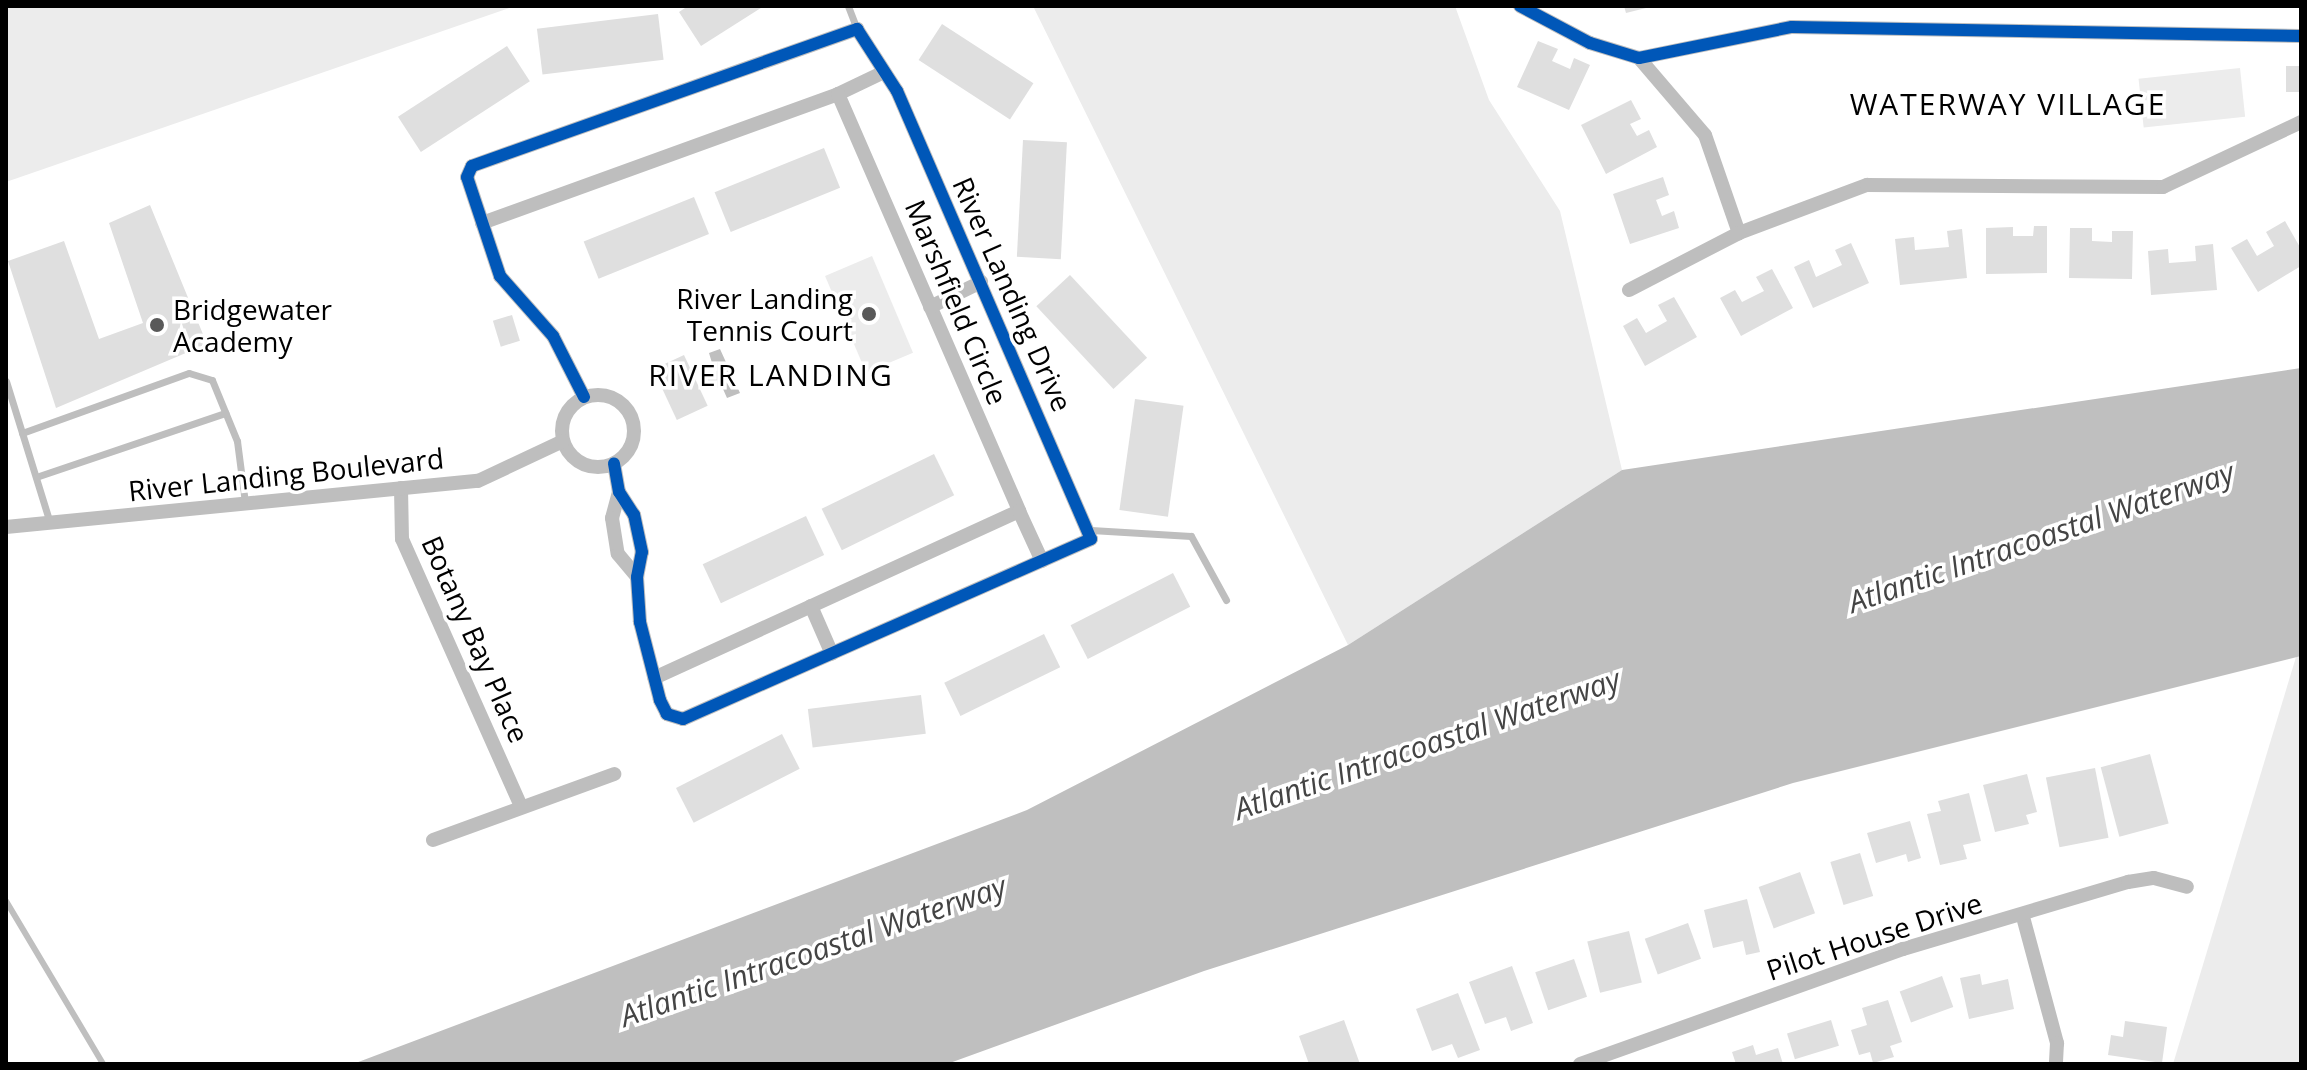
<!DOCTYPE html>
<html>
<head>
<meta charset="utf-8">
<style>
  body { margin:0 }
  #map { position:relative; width:2307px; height:1070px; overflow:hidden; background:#fff; font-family:"Open Sans",sans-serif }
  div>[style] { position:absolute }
  .green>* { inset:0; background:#ececec; transform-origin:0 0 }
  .water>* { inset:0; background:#bfbfbf }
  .stream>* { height:6px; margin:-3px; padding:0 3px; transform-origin:3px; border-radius:3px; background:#bfbfbf }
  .building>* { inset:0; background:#dfdfdf; transform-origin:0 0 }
  .service>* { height:7px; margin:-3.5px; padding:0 3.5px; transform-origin:3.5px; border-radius:3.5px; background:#bebebe }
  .minor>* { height:14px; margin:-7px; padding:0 7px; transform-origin:7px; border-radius:7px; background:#bebebe }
  .minor>.ring { margin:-7px; padding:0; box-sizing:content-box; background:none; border:14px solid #bebebe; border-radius:50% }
  .cycleway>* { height:12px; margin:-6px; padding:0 6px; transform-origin:6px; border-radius:6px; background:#0057b8 }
  .dots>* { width:22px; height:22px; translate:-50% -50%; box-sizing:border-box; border:4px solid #fff; border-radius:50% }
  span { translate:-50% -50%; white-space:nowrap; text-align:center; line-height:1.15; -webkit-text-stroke:7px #fff; paint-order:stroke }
  .street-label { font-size:28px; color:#000 }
  .poi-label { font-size:28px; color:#000 }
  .right { translate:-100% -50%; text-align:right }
  .left { translate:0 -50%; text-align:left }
  .neighbourhood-label { font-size:30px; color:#000; letter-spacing:2px }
  .water-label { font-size:30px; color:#444; font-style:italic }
  .frame { position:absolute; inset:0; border:8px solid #000; pointer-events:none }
</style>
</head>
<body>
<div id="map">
  <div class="green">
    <i style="clip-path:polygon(6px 6px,515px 6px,6px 182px)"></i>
    <i style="clip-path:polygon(1033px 6px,1455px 6px,1489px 100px,1560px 211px,1622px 470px,1348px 645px)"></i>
    <i style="left:2240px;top:68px;width:49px;height:102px;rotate:84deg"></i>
    <i style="left:872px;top:256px;width:105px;height:51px;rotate:67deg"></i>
    <i style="clip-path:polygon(2301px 656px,2301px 1064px,2173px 1064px,2296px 657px)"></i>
  </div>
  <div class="water">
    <i style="clip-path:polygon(720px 349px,740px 393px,727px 398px,723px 389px,711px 387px,704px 377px,712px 363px,709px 353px)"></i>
    <i style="clip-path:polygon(2301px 368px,2301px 656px,1793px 783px,1204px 971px,947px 1064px,353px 1064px,1027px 810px,1348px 645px,1622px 470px)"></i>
  </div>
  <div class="stream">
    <i style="left:6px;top:901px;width:190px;rotate:59.2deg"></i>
  </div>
  <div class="building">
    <i style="clip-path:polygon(688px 6px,764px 6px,701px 46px,679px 12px)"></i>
    <i style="clip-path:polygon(1624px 6px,1650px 6px,1650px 7px,1626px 13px)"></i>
    <i style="left:658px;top:14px;width:46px;height:122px;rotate:83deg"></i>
    <i style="left:942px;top:24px;width:109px;height:43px;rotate:33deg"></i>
    <i style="clip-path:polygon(1538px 41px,1558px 49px,1552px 61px,1570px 69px,1574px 58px,1590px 65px,1569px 110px,1517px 87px)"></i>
    <i style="left:507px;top:46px;width:42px;height:130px;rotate:57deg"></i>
    <i style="left:2301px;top:66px;width:26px;height:15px;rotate:90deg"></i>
    <i style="clip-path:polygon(1631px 100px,1641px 119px,1630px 124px,1637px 136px,1649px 130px,1657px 147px,1606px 174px,1581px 125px)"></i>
    <i style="left:1023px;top:140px;width:44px;height:117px;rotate:3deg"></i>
    <i style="left:824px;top:148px;width:43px;height:118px;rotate:68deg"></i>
    <i style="clip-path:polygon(1663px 177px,1669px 195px,1656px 200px,1662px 216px,1674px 211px,1679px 228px,1630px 244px,1613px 194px)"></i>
    <i style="left:694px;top:197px;width:40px;height:119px;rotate:68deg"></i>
    <i style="clip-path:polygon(150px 205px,207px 344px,56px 408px,8px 261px,64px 241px,99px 339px,143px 323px,109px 223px)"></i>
    <i style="clip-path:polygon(2285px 221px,2301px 249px,2301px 266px,2258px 292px,2231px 248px,2247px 239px,2257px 256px,2274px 246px,2266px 232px)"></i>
    <i style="clip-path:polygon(2034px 226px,2047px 226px,2047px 273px,1986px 274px,1986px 228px,2013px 227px,2013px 236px,2033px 236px)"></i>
    <i style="clip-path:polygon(2070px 228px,2092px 228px,2092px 241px,2112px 242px,2112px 231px,2133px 231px,2132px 279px,2069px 278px)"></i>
    <i style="clip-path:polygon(1962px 229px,1967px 278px,1900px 285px,1895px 239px,1914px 237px,1915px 250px,1949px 247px,1947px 231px)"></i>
    <i style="clip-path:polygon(1851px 243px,1869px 283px,1813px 308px,1794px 267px,1809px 260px,1816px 277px,1842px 265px,1835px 250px)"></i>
    <i style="clip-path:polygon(2213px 244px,2217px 290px,2151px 295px,2148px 251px,2168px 249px,2169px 263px,2196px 261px,2195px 246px)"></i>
    <i style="clip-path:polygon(1772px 269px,1793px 308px,1741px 336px,1720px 298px,1735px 290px,1742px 302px,1764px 291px,1756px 277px)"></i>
    <i style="left:1070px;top:275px;width:113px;height:46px;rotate:47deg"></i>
    <i style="clip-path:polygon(1674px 297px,1697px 337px,1645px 366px,1623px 326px,1637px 318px,1646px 333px,1667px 321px,1658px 305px)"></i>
    <i style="left:512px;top:315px;width:27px;height:20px;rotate:73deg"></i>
    <i style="left:684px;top:355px;width:56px;height:34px;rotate:65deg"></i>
    <i style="left:1135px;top:399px;width:49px;height:112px;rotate:8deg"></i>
    <i style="left:934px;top:454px;width:46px;height:125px;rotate:64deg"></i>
    <i style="left:806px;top:516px;width:43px;height:114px;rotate:65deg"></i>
    <i style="left:1173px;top:573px;width:38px;height:115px;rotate:63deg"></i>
    <i style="left:1044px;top:634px;width:37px;height:111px;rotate:64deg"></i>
    <i style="left:921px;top:695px;width:39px;height:114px;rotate:83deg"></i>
    <i style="left:782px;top:734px;width:39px;height:119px;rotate:63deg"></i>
    <i style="left:2150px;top:754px;width:72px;height:51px;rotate:75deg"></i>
    <i style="left:2095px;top:768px;width:71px;height:50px;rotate:79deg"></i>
    <i style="clip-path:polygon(2027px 774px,2037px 812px,2026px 815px,2029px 824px,1995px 832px,1983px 785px)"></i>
    <i style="clip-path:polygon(1969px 793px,1981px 841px,1963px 845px,1967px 859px,1940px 865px,1927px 814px,1941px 811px,1938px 801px)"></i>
    <i style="clip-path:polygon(1910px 821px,1921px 858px,1908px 862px,1906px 854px,1876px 863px,1867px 833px)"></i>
    <i style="left:1860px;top:853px;width:45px;height:31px;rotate:73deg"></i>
    <i style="left:1800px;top:872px;width:44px;height:44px;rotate:70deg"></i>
    <i style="clip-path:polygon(1747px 899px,1760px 952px,1746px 955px,1743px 941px,1713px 948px,1704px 910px)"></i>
    <i style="left:1688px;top:923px;width:38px;height:46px;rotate:70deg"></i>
    <i style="left:1629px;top:931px;width:53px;height:43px;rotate:76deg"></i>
    <i style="left:1574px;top:959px;width:40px;height:41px;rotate:71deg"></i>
    <i style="clip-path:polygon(1512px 966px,1533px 1023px,1511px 1031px,1506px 1017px,1485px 1024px,1469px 982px)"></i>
    <i style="clip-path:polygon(1980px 974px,1982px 985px,2008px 979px,2014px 1009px,1969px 1019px,1960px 978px)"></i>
    <i style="left:1942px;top:976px;width:33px;height:45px;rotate:70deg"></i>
    <i style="clip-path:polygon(1458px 993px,1480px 1050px,1458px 1058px,1452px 1044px,1432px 1051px,1416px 1009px)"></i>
    <i style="clip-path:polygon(1888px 1000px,1902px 1042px,1890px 1046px,1894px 1057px,1873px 1063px,1870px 1052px,1859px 1055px,1851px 1030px,1867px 1025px,1862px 1008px)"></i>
    <i style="clip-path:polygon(1344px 1020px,1360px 1064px,1309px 1064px,1299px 1036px)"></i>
    <i style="left:1831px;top:1020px;width:27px;height:46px;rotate:73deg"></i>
    <i style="clip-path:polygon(2125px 1021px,2167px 1027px,2162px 1063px,2108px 1055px,2111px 1035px,2123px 1037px)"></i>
    <i style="clip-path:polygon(1753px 1045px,1756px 1055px,1778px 1048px,1783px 1064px,1736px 1064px,1732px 1052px)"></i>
  </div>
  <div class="service">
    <i style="left:848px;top:6px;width:25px;rotate:69deg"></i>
    <i style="left:6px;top:381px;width:149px;rotate:72.8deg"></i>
    <i style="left:22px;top:433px;width:177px;rotate:-19.8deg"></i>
    <i style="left:189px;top:373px;width:24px;rotate:17deg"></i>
    <i style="left:212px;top:380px;width:66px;rotate:67.7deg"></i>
    <i style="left:237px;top:441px;width:63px;rotate:82.6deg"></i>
    <i style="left:36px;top:477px;width:200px;rotate:-18.7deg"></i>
    <i style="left:1091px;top:530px;width:100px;rotate:3.4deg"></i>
    <i style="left:1191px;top:536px;width:73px;rotate:61.3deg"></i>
  </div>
  <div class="minor">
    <i style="left:1520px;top:6px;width:79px;rotate:27.9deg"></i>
    <i style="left:1590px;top:43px;width:51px;rotate:17deg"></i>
    <i style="left:1639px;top:58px;width:156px;rotate:-11.5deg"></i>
    <i style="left:1792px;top:27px;width:509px;rotate:1.01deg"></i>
    <i style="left:1639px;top:58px;width:101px;rotate:49.4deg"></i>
    <i style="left:1705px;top:135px;width:104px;rotate:70.9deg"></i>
    <i style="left:1739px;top:233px;width:137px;rotate:-20.6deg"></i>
    <i style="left:1867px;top:185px;width:296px;rotate:0.4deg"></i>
    <i style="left:2163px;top:187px;width:153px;rotate:-25.2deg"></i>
    <i style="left:838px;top:94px;width:51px;rotate:-25.6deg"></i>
    <i style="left:482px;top:223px;width:379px;rotate:-19.9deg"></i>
    <i style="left:838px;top:94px;width:455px;rotate:66.5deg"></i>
    <i style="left:1019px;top:511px;width:401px;rotate:155.4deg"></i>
    <i style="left:1629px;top:290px;width:124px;rotate:-27.4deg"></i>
    <i style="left:930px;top:307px;width:57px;rotate:-26.1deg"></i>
    <i class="ring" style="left:562px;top:395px;width:58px;height:58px"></i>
    <i style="left:584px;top:397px;width:68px;rotate:-116.9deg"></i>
    <i style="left:553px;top:336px;width:80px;rotate:-131.5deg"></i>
    <i style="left:500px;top:276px;width:104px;rotate:-108.4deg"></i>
    <i style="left:467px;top:177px;width:12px;rotate:-66deg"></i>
    <i style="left:472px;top:166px;width:409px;rotate:-19.6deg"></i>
    <i style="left:857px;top:29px;width:74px;rotate:57.2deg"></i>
    <i style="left:897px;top:91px;width:488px;rotate:66.6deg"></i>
    <i style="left:1091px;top:539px;width:446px;rotate:156.2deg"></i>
    <i style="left:683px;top:719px;width:17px;rotate:-163deg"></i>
    <i style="left:667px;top:714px;width:16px;rotate:-117deg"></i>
    <i style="left:660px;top:700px;width:81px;rotate:-104.4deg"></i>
    <i style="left:640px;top:622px;width:45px;rotate:-93.8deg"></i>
    <i style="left:637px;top:577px;width:25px;rotate:-79deg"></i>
    <i style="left:642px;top:552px;width:38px;rotate:-102deg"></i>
    <i style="left:634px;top:515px;width:27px;rotate:-123deg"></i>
    <i style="left:619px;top:492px;width:29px;rotate:-100deg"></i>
    <i style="left:401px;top:488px;width:51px;rotate:88.9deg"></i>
    <i style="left:402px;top:539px;width:292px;rotate:66deg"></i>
    <i style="left:619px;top:492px;width:27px;rotate:105deg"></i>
    <i style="left:612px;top:518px;width:36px;rotate:81deg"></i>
    <i style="left:618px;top:554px;width:30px;rotate:50deg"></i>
    <i style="left:1019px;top:511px;width:55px;rotate:65.3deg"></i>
    <i style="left:6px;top:527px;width:474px;rotate:-5.6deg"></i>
    <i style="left:478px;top:481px;width:94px;rotate:-25.2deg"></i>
    <i style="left:811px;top:606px;width:52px;rotate:66.4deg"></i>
    <i style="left:433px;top:840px;width:193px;rotate:-20deg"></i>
    <i style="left:2023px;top:917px;width:131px;rotate:74.9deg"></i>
    <i style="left:2057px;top:1043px;width:21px;rotate:93deg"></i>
    <i style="left:1580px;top:1064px;width:343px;rotate:-19.6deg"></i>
    <i style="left:1903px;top:949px;width:235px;rotate:-16.6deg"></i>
    <i style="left:2128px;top:882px;width:26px;rotate:-9deg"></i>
    <i style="left:2154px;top:878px;width:34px;rotate:15deg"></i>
  </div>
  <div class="cycleway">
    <i style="left:1520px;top:6px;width:79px;rotate:27.9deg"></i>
    <i style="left:1590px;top:43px;width:51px;rotate:17deg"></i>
    <i style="left:1639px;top:58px;width:156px;rotate:-11.5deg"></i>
    <i style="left:1792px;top:27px;width:509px;rotate:1.01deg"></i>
    <i style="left:584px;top:397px;width:68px;rotate:-116.9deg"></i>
    <i style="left:553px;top:336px;width:80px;rotate:-131.5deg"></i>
    <i style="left:500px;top:276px;width:104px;rotate:-108.4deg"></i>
    <i style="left:467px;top:177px;width:12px;rotate:-66deg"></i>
    <i style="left:472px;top:166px;width:409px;rotate:-19.6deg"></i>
    <i style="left:857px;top:29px;width:74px;rotate:57.2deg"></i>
    <i style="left:897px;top:91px;width:488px;rotate:66.6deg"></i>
    <i style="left:1091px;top:539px;width:446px;rotate:156.2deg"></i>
    <i style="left:683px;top:719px;width:17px;rotate:-163deg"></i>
    <i style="left:667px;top:714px;width:16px;rotate:-117deg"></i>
    <i style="left:660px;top:700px;width:81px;rotate:-104.4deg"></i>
    <i style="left:640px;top:622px;width:45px;rotate:-93.8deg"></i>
    <i style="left:637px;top:577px;width:25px;rotate:-79deg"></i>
    <i style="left:642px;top:552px;width:38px;rotate:-102deg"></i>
    <i style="left:634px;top:515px;width:27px;rotate:-123deg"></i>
    <i style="left:619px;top:492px;width:29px;rotate:-100deg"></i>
  </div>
  <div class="dots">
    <i style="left:869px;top:314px;background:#595959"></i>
    <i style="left:157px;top:325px;background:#595959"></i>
  </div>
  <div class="street-label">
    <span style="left:1013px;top:294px;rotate:66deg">River Landing Drive</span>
    <span style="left:957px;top:302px;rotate:67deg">Marshfield Circle</span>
    <span style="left:286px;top:474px;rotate:-6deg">River Landing Boulevard</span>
    <span style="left:476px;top:639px;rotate:66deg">Botany Bay Place</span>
    <span style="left:1874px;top:936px;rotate:-18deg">Pilot House Drive</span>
  </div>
  <div class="poi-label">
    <span class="right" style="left:853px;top:314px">River Landing<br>Tennis Court</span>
    <span class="left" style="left:173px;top:325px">Bridgewater<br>Academy</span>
  </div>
  <div class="neighbourhood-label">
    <span style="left:2008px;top:104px">WATERWAY VILLAGE</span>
    <span style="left:771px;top:375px">RIVER LANDING</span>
  </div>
  <div class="water-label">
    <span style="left:2041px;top:537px;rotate:-19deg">Atlantic Intracoastal Waterway</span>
    <span style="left:1427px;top:744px;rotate:-19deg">Atlantic Intracoastal Waterway</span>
    <span style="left:813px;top:951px;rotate:-19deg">Atlantic Intracoastal Waterway</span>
  </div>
  <div class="frame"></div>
</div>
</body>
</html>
